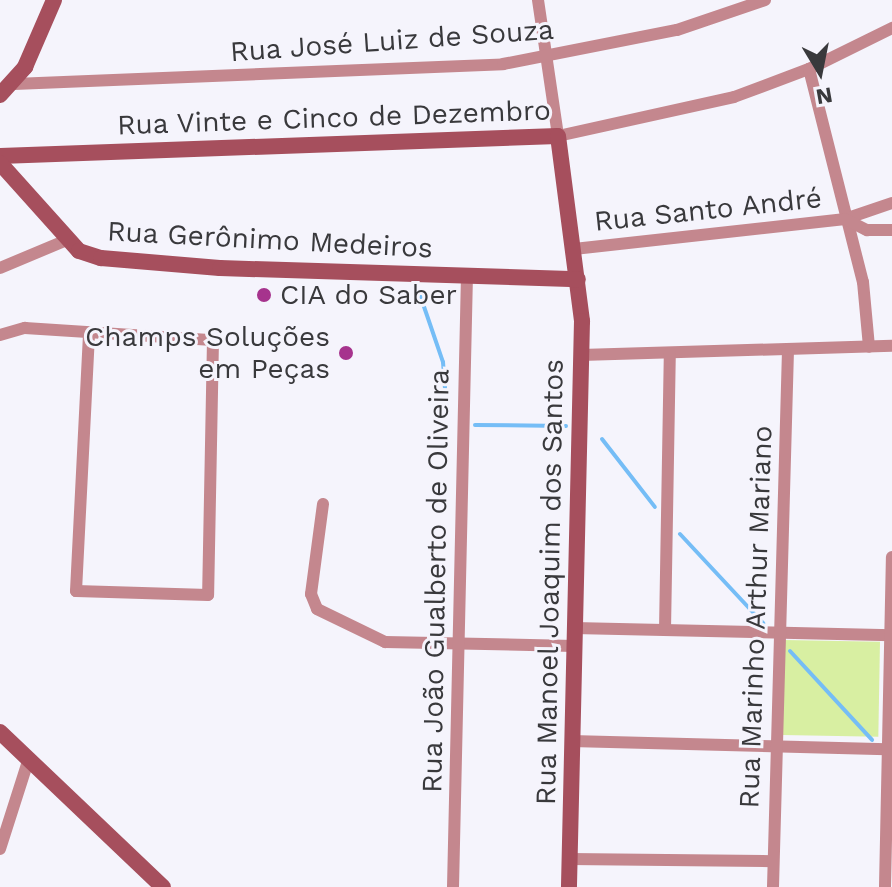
<!DOCTYPE html>
<html>
<head>
<meta charset="utf-8">
<style>
  body { margin:0 }
  #map { position:relative; width:892px; height:887px; overflow:hidden; background:#f5f4fc; font-family:"Work Sans",sans-serif }
  div>[style] { position:absolute }
  .green>* { inset:0; background:#d8efa2; transform-origin:0 0 }
  .stream>* { height:4px; margin:-2px; padding:0 2px; transform-origin:2px; border-radius:2px; background:#75bdf6 }
  .minor>* { height:12px; margin:-6px; padding:0 6px; transform-origin:6px; border-radius:6px; background:#c4878e }
  .secondary>* { height:16px; margin:-8px; padding:0 8px; transform-origin:8px; border-radius:8px; background:#a64f5d }
  .dots>* { width:22px; height:22px; translate:-50% -50%; box-sizing:border-box; border:4px solid #f5f4fc; border-radius:50% }
  span { translate:-50% -50%; white-space:nowrap; text-align:center; line-height:1.15; -webkit-text-stroke:6px #f5f4fc; paint-order:stroke }
  .street-label { font-size:28px; color:#39393c }
  .poi-label { font-size:28px; color:#39393c }
  .left { translate:0 -50%; text-align:left }
  .right { translate:-100% -50%; text-align:right }
  .north { position:absolute; left:780px; top:32px; width:80px; height:80px; -webkit-text-stroke:6px #f5f4fc; paint-order:stroke; rotate:170deg; font-size:22px; font-weight:700; line-height:32px; text-align:center; color:#39393c }
  .north::after { content:''; display:block; margin:auto; width:28px; height:36px; background:#39393c; clip-path:polygon(50% 0,100% 100%,50% 72%,0 100%) }
</style>
</head>
<body>
<div id="map">
  <div class="green">
    <i style="left:784px;top:640px;width:96px;height:95px;rotate:1deg"></i>
  </div>
  <div class="stream">
    <i style="left:420px;top:295px;width:71px;rotate:71.1deg"></i>
    <i style="left:443px;top:362px;width:53px;rotate:85.7deg"></i>
    <i style="left:475px;top:425px;width:91px;rotate:0.6deg"></i>
    <i style="left:602px;top:439px;width:86px;rotate:52.1deg"></i>
    <i style="left:680px;top:534px;width:122px;rotate:47deg"></i>
    <i style="left:790px;top:651px;width:121px;rotate:47.3deg"></i>
  </div>
  <div class="minor">
    <i style="left:538px;top:0;width:137px;rotate:81.6deg"></i>
    <i style="left:558px;top:136px;width:180px;rotate:-12.5deg"></i>
    <i style="left:734px;top:97px;width:80px;rotate:-20.5deg"></i>
    <i style="left:809px;top:69px;width:93px;rotate:-26.3deg"></i>
    <i style="left:809px;top:69px;width:220px;rotate:75.8deg"></i>
    <i style="left:863px;top:282px;width:65px;rotate:84.7deg"></i>
    <i style="left:14px;top:84px;width:489px;rotate:-2.3deg"></i>
    <i style="left:503px;top:64px;width:177px;rotate:-11.1deg"></i>
    <i style="left:677px;top:30px;width:93px;rotate:-18.8deg"></i>
    <i style="left:845px;top:219px;width:50px;rotate:-18.8deg"></i>
    <i style="left:574px;top:249px;width:273px;rotate:-6.3deg"></i>
    <i style="left:845px;top:219px;width:25px;rotate:27deg"></i>
    <i style="left:867px;top:230px;width:25px"></i>
    <i style="left:0;top:268px;width:75px;rotate:-22.8deg"></i>
    <i style="left:0;top:335px;width:26px;rotate:-16deg"></i>
    <i style="left:25px;top:328px;width:188px;rotate:3.7deg"></i>
    <i style="left:213px;top:340px;width:255px;rotate:91.1deg"></i>
    <i style="left:208px;top:595px;width:132px;rotate:-178.3deg"></i>
    <i style="left:76px;top:591px;width:255px;rotate:-87.1deg"></i>
    <i style="left:581px;top:355px;width:311px;rotate:-1.7deg"></i>
    <i style="left:323px;top:504px;width:91px;rotate:97.6deg"></i>
    <i style="left:311px;top:594px;width:16px;rotate:68deg"></i>
    <i style="left:317px;top:609px;width:76px;rotate:25.9deg"></i>
    <i style="left:385px;top:642px;width:189px;rotate:1.2deg"></i>
    <i style="left:574px;top:628px;width:318px;rotate:1.3deg"></i>
    <i style="left:665px;top:630px;width:277px;rotate:-89deg"></i>
    <i style="left:571px;top:741px;width:316px;rotate:1.5deg"></i>
    <i style="left:0;top:849px;width:92px;rotate:-72.3deg"></i>
    <i style="left:569px;top:859px;width:204px;rotate:0.6deg"></i>
    <i style="left:453px;top:887px;width:612px;rotate:-88.69deg"></i>
    <i style="left:773px;top:887px;width:538px;rotate:-88.4deg"></i>
    <i style="left:885px;top:887px;width:330px;rotate:-88.8deg"></i>
  </div>
  <div class="secondary">
    <i style="left:0;top:95px;width:38px;rotate:-48deg"></i>
    <i style="left:25px;top:67px;width:73px;rotate:-66.6deg"></i>
    <i style="left:0;top:156px;width:558px;rotate:-2.05deg"></i>
    <i style="left:558px;top:136px;width:187px;rotate:82.6deg"></i>
    <i style="left:582px;top:321px;width:566px;rotate:91.32deg"></i>
    <i style="left:0;top:163px;width:118px;rotate:48.1deg"></i>
    <i style="left:79px;top:251px;width:23px;rotate:18deg"></i>
    <i style="left:101px;top:258px;width:119px;rotate:4.8deg"></i>
    <i style="left:220px;top:268px;width:358px;rotate:1.8deg"></i>
    <i style="left:0;top:732px;width:225px;rotate:43.6deg"></i>
  </div>
  <div class="dots">
    <i style="left:264px;top:295px;background:#a6338d"></i>
    <i style="left:346px;top:353px;background:#a6338d"></i>
  </div>
  <div class="street-label">
    <span style="left:392px;top:41px;rotate:-4deg">Rua José Luiz de Souza</span>
    <span style="left:334px;top:118px;rotate:-2deg">Rua Vinte e Cinco de Dezembro</span>
    <span style="left:708px;top:210px;rotate:-6deg">Rua Santo André</span>
    <span style="left:270px;top:240px;rotate:3deg">Rua Gerônimo Medeiros</span>
    <span style="left:436px;top:581px;rotate:-89deg">Rua João Gualberto de Oliveira</span>
    <span style="left:550px;top:582px;rotate:-89deg">Rua Manoel Joaquim dos Santos</span>
    <span style="left:756px;top:617px;rotate:-88deg">Rua Marinho Arthur Mariano</span>
  </div>
  <div class="poi-label">
    <span class="left" style="left:280px;top:295px">CIA do Saber</span>
    <span class="right" style="left:330px;top:353px">Champs Soluções<br>em Peças</span>
  </div>
  <div class="north">N</div>
</div>
</body>
</html>
